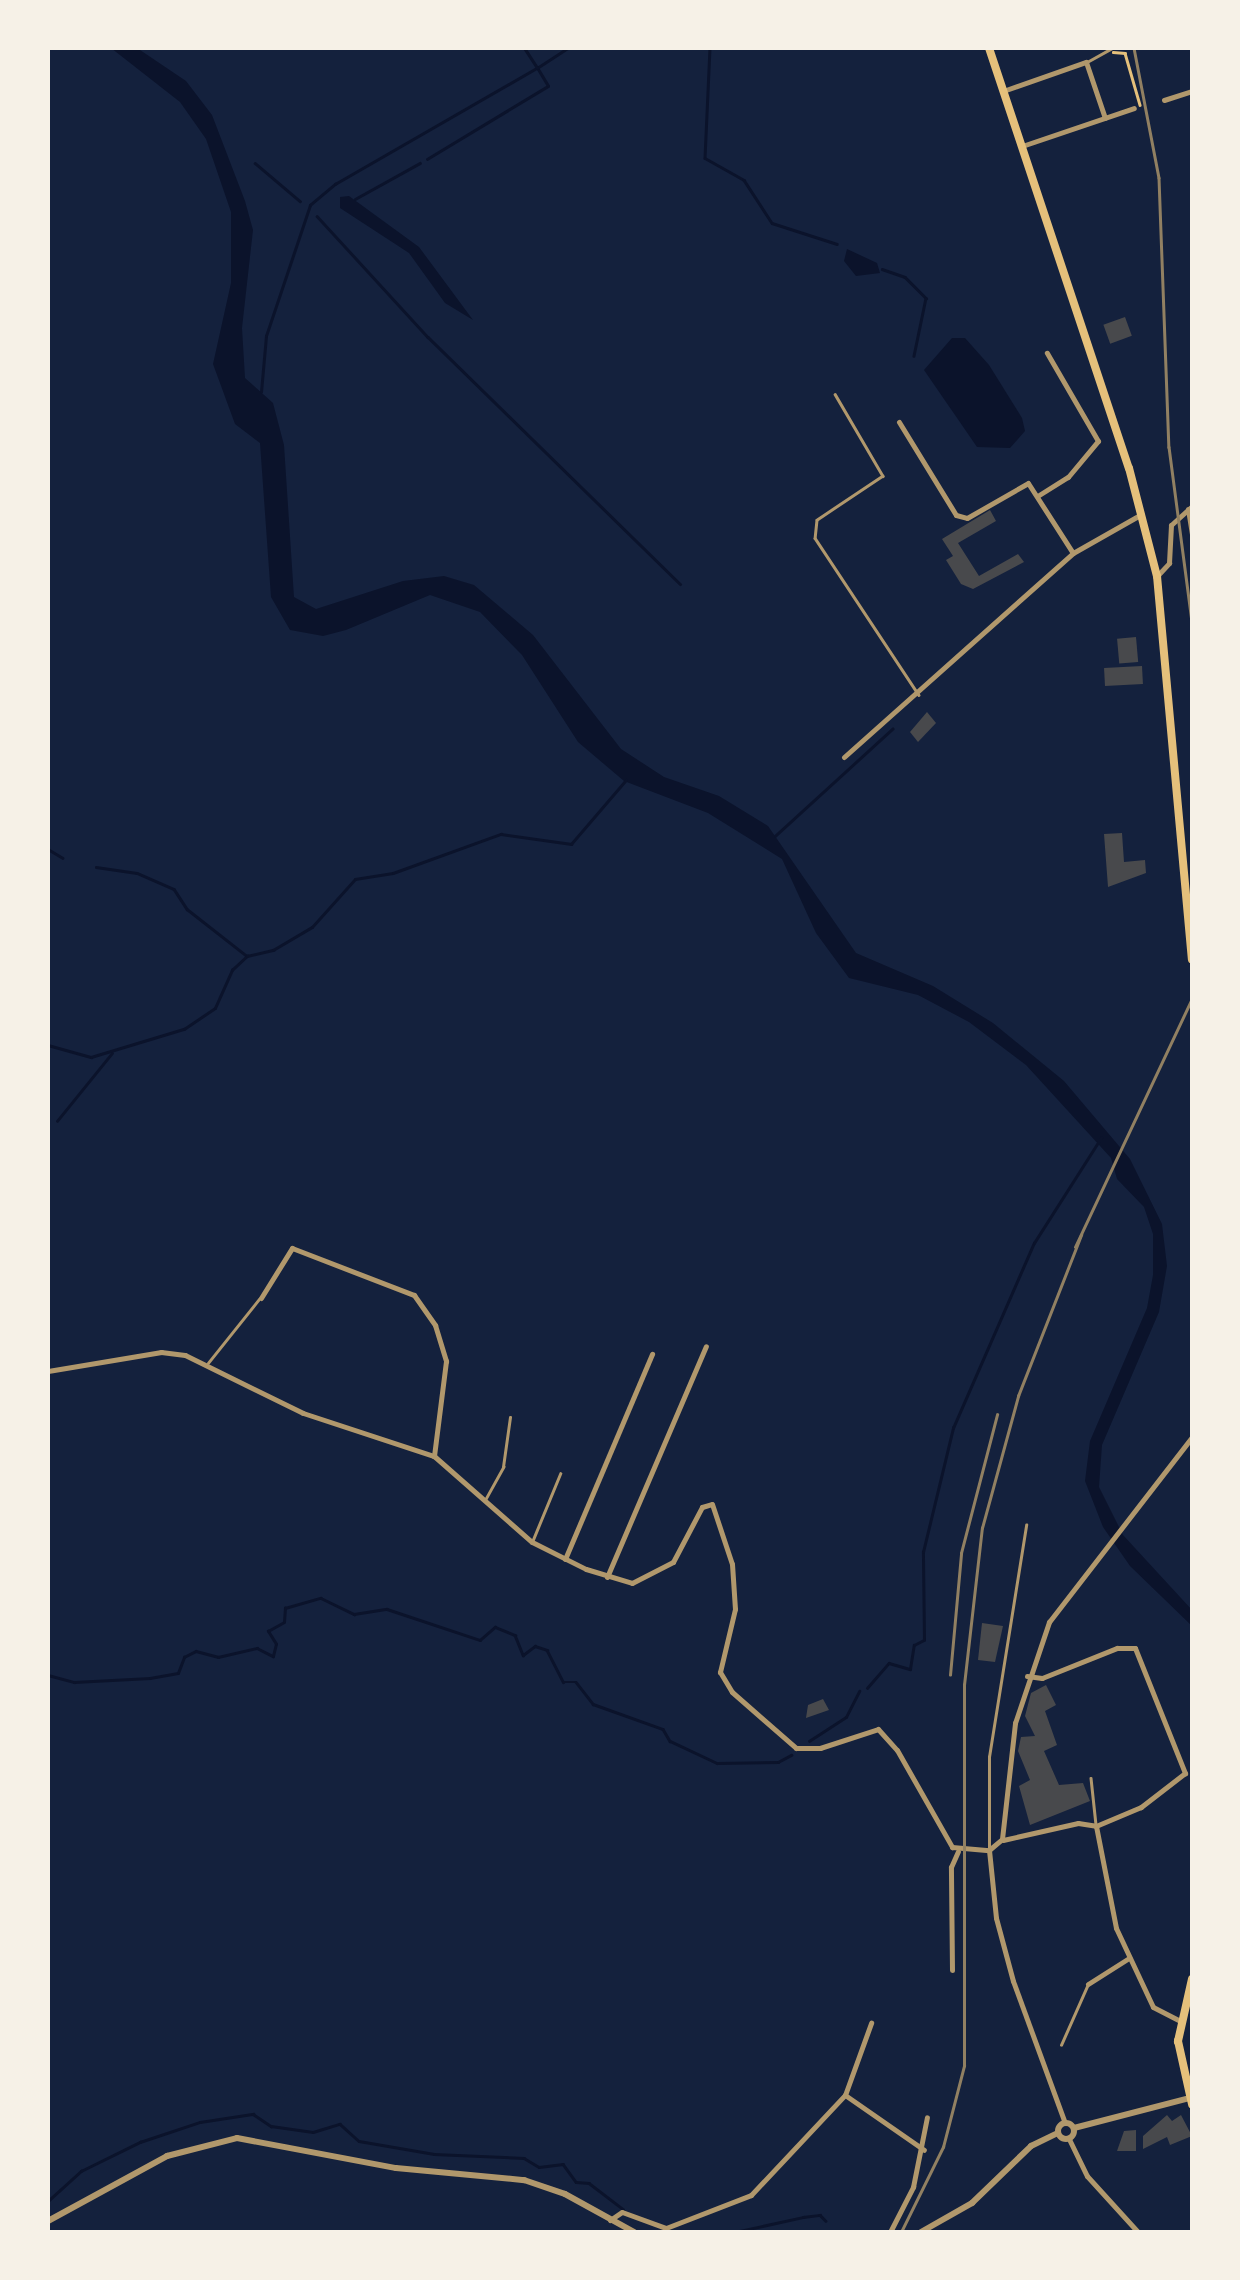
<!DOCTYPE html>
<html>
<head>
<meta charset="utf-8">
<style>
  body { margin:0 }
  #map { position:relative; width:1240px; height:2280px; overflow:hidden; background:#14213d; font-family:"Varela Round",sans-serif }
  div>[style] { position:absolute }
  .water>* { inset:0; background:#0b132b }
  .stream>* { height:2.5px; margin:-1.25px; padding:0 1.25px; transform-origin:1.25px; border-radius:1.25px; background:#0b132b }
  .building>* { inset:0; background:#48494c; transform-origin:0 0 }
  .path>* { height:2.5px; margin:-1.25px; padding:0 1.25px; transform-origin:1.25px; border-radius:1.25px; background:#e5c07b }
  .service>* { height:2.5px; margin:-1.25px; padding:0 1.25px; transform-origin:1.25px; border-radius:1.25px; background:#b1986c }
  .minor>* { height:5px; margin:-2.5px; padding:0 2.5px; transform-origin:2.5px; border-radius:2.5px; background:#b1986c }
  .tertiary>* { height:6px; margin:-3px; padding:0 3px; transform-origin:3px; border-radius:3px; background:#b1986c }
  .tertiary>.ring { margin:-3px; padding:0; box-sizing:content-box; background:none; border:6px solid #b1986c; border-radius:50% }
  .secondary>* { height:8px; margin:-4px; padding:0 4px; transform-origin:4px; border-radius:4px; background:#e5c07b }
  .rail>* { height:2.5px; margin:-1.25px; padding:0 1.25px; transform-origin:1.25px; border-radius:1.25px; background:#918062 }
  span { translate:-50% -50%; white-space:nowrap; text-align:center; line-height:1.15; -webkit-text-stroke:8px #f6f1e7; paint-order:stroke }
  .frame { position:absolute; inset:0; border:50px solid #f6f1e7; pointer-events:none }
</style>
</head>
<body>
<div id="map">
  <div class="water">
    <i style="clip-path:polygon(111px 48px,137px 48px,186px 81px,212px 115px,245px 201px,253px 230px,242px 328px,245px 378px,273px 403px,284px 445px,294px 597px,316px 609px,403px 581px,444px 576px,474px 585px,533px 635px,621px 749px,664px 777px,719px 796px,768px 826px,856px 953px,933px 986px,993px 1023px,1064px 1081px,1130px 1159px,1162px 1224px,1167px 1266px,1159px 1312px,1102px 1445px,1099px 1487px,1123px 1535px,1192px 1610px,1192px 1626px,1130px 1566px,1103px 1527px,1085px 1481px,1090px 1441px,1147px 1308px,1153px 1275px,1153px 1234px,1144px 1207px,1117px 1179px,1111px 1158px,1026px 1065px,969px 1022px,918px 995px,849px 978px,816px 933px,782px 859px,708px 813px,624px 781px,578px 742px,522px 655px,480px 612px,430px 595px,346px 630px,323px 636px,290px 630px,271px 597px,260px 443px,235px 424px,213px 364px,231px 283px,231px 212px,206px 139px,180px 102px)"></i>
    <i style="clip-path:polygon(349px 196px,419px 247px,473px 320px,445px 303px,409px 253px,340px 208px,340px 197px)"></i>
    <i style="clip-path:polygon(847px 249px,877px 263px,880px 273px,856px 276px,844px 261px)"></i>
    <i style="clip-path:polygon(952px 338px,965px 338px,989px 365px,1022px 418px,1025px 431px,1010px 448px,977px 447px,924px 370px)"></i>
  </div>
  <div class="stream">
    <i style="left:710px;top:48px;width:110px;rotate:92.6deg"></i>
    <i style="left:705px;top:158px;width:45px;rotate:29.4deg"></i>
    <i style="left:744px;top:180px;width:51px;rotate:56.9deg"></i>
    <i style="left:772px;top:223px;width:68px;rotate:17.9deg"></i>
    <i style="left:427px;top:159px;width:141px;rotate:-31.1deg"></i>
    <i style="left:548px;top:86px;width:21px;rotate:-121deg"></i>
    <i style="left:537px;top:68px;width:37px;rotate:-33deg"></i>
    <i style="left:255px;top:163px;width:59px;rotate:40.2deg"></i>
    <i style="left:355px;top:199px;width:74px;rotate:-29deg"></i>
    <i style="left:317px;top:216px;width:164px;rotate:47.5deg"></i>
    <i style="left:428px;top:337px;width:353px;rotate:44.4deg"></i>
    <i style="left:882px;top:269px;width:24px;rotate:19deg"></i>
    <i style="left:905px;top:277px;width:30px;rotate:45deg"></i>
    <i style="left:926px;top:298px;width:59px;rotate:101.7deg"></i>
    <i style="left:261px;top:392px;width:56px;rotate:-84.9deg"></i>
    <i style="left:266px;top:336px;width:138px;rotate:-71.4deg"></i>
    <i style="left:310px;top:205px;width:33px;rotate:-40deg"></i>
    <i style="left:335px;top:184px;width:233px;rotate:-29.9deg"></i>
    <i style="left:537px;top:68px;width:24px;rotate:-123deg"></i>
    <i style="left:775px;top:836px;width:159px;rotate:-42.4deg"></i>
    <i style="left:48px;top:849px;width:17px;rotate:31deg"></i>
    <i style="left:96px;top:867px;width:41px;rotate:8.3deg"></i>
    <i style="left:137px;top:873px;width:40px;rotate:23.4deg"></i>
    <i style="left:174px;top:889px;width:24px;rotate:57deg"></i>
    <i style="left:187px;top:909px;width:76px;rotate:38.1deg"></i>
    <i style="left:48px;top:1045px;width:45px;rotate:15.6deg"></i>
    <i style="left:91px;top:1057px;width:97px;rotate:-16.8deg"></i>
    <i style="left:184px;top:1029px;width:37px;rotate:-34deg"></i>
    <i style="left:215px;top:1008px;width:42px;rotate:-65.9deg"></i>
    <i style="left:232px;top:970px;width:21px;rotate:-43deg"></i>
    <i style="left:247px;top:956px;width:27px;rotate:-13deg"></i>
    <i style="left:273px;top:950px;width:45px;rotate:-30.5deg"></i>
    <i style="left:312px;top:927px;width:64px;rotate:-48.1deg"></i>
    <i style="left:355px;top:879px;width:38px;rotate:-9deg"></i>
    <i style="left:393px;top:873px;width:115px;rotate:-19.9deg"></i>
    <i style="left:501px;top:834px;width:71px;rotate:8.1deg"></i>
    <i style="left:571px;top:844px;width:84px;rotate:-49.3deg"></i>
    <i style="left:57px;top:1121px;width:87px;rotate:-51deg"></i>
    <i style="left:48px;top:1675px;width:27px;rotate:15deg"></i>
    <i style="left:74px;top:1682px;width:76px;rotate:-3deg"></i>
    <i style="left:150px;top:1678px;width:28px;rotate:-10deg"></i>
    <i style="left:178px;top:1673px;width:17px;rotate:-69deg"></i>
    <i style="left:184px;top:1657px;width:13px;rotate:-27deg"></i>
    <i style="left:196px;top:1651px;width:23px;rotate:15deg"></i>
    <i style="left:218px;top:1657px;width:40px;rotate:-13deg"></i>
    <i style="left:257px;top:1648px;width:18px;rotate:27deg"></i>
    <i style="left:273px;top:1656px;width:12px;rotate:-76deg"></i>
    <i style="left:276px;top:1644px;width:15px;rotate:-122deg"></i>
    <i style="left:268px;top:1631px;width:18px;rotate:-29deg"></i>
    <i style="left:284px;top:1622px;width:14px;rotate:-86deg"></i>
    <i style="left:285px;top:1608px;width:37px;rotate:-16deg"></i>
    <i style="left:321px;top:1598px;width:37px;rotate:26deg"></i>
    <i style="left:354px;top:1614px;width:33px;rotate:-9deg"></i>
    <i style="left:387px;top:1609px;width:98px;rotate:18.4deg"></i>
    <i style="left:480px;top:1640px;width:20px;rotate:-41deg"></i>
    <i style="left:495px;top:1627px;width:22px;rotate:22deg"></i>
    <i style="left:515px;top:1635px;width:22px;rotate:68deg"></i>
    <i style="left:523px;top:1655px;width:15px;rotate:-37deg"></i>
    <i style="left:535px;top:1646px;width:13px;rotate:18deg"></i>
    <i style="left:547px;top:1650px;width:36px;rotate:63deg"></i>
    <i style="left:563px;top:1682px;width:13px"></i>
    <i style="left:576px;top:1682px;width:28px;rotate:52deg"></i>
    <i style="left:593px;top:1704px;width:74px;rotate:19.7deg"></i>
    <i style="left:663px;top:1729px;width:14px;rotate:60deg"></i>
    <i style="left:670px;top:1741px;width:52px;rotate:25.1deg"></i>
    <i style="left:717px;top:1763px;width:61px;rotate:-0.9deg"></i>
    <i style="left:778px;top:1762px;width:15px;rotate:-28deg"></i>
    <i style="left:867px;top:1688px;width:33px;rotate:-49deg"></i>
    <i style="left:889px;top:1663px;width:22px;rotate:16deg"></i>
    <i style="left:910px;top:1669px;width:24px;rotate:-81deg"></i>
    <i style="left:914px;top:1645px;width:11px;rotate:-27deg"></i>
    <i style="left:924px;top:1640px;width:88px;rotate:-90.7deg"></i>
    <i style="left:923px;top:1552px;width:128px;rotate:-76.4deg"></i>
    <i style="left:953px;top:1428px;width:202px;rotate:-66.4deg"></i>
    <i style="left:1034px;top:1243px;width:125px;rotate:-57.5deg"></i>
    <i style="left:809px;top:1741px;width:44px;rotate:-33deg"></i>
    <i style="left:846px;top:1717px;width:29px;rotate:-63deg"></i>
    <i style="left:48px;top:2201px;width:45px;rotate:-42.3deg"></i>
    <i style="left:81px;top:2171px;width:66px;rotate:-26.2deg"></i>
    <i style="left:140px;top:2142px;width:63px;rotate:-18.4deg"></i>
    <i style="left:200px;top:2122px;width:54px;rotate:-8.6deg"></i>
    <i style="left:253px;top:2114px;width:22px;rotate:34deg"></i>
    <i style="left:271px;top:2126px;width:42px;rotate:8.1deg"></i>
    <i style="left:313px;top:2132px;width:28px;rotate:-17deg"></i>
    <i style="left:340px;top:2124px;width:25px;rotate:42deg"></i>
    <i style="left:359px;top:2141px;width:76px;rotate:9.8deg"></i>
    <i style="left:434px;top:2154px;width:90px;rotate:2.5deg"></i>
    <i style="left:524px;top:2158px;width:17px;rotate:31deg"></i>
    <i style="left:539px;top:2167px;width:24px;rotate:-7deg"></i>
    <i style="left:563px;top:2164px;width:22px;rotate:54deg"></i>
    <i style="left:576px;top:2182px;width:13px;rotate:4deg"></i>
    <i style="left:589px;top:2183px;width:43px;rotate:37.4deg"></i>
    <i style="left:691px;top:2232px;width:2px"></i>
    <i style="left:735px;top:2232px;width:70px;rotate:-12.4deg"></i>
    <i style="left:803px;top:2217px;width:17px;rotate:-7deg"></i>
    <i style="left:820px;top:2215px;width:8px;rotate:45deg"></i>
  </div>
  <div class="building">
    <i style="left:1125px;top:317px;width:20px;height:23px;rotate:70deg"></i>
    <i style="clip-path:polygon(990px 510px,996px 521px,958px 543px,979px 576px,1018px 554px,1024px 562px,973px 589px,961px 584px,946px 560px,953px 556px,942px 539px)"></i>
    <i style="left:1136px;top:637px;width:25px;height:19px;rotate:85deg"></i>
    <i style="left:1142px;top:666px;width:18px;height:38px;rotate:87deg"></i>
    <i style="clip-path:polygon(927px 712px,936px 723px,918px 742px,910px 732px)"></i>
    <i style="clip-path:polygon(1122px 833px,1124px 862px,1145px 860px,1146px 873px,1108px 887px,1104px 834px)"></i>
    <i style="clip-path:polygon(982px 1623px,1003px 1626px,995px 1662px,978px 1660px)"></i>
    <i style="clip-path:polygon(1046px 1685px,1056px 1705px,1045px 1711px,1057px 1745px,1044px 1751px,1059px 1785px,1083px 1783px,1090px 1801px,1030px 1825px,1019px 1786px,1030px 1780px,1018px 1751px,1021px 1737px,1035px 1736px,1025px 1716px,1031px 1693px)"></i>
    <i style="clip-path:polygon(823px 1699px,829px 1710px,806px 1718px,808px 1705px)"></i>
    <i style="clip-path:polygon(1167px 2115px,1172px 2121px,1181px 2115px,1192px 2136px,1170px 2145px,1167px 2137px,1143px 2149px,1143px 2136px)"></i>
    <i style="clip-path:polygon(1136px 2130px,1136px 2151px,1117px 2151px,1124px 2131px)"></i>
  </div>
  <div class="path">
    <i style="left:1113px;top:52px;width:12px;rotate:5deg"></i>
    <i style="left:1125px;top:53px;width:54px;rotate:73.9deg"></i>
  </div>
  <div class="service">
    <i style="left:1087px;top:62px;width:29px;rotate:-29deg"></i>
    <i style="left:835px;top:394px;width:95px;rotate:59.7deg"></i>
    <i style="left:883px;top:476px;width:79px;rotate:146.3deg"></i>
    <i style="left:817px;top:520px;width:18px;rotate:96deg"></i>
    <i style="left:815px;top:538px;width:188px;rotate:56.5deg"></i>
    <i style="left:208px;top:1363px;width:82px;rotate:-51.4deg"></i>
    <i style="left:485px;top:1500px;width:38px;rotate:-61deg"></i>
    <i style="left:503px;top:1467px;width:50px;rotate:-82deg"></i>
    <i style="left:532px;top:1542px;width:74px;rotate:-67.6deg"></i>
    <i style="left:1091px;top:1778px;width:47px;rotate:83.9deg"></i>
    <i style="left:989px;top:1849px;width:92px;rotate:-90deg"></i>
    <i style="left:989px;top:1757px;width:235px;rotate:-80.9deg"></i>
    <i style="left:1061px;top:2045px;width:67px;rotate:-66.1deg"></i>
  </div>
  <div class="minor">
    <i style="left:1003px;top:91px;width:88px;rotate:-19.3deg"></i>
    <i style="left:1086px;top:62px;width:59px;rotate:71.3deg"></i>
    <i style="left:1164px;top:100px;width:29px;rotate:-18deg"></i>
    <i style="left:1022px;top:146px;width:118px;rotate:-18.7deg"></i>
    <i style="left:899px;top:422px;width:109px;rotate:58.5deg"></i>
    <i style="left:956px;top:515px;width:11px;rotate:15deg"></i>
    <i style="left:967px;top:518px;width:70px;rotate:-29.8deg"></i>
    <i style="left:1028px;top:483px;width:83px;rotate:57.3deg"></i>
    <i style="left:1039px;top:495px;width:34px;rotate:-32deg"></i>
    <i style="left:1068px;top:477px;width:47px;rotate:-50.2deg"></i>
    <i style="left:1098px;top:441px;width:102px;rotate:-120.1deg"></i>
    <i style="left:1188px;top:509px;width:26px;rotate:81deg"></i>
    <i style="left:1157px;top:576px;width:18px;rotate:-47deg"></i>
    <i style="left:1169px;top:563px;width:38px;rotate:-87deg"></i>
    <i style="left:1171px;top:525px;width:28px;rotate:-42deg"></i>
    <i style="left:844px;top:757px;width:307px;rotate:-41.7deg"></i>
    <i style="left:1073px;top:553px;width:77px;rotate:-29.6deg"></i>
    <i style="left:261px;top:1298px;width:59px;rotate:-58.2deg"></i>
    <i style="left:292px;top:1248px;width:131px;rotate:21.1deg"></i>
    <i style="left:414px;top:1295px;width:37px;rotate:55deg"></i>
    <i style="left:435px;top:1325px;width:38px;rotate:73deg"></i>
    <i style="left:446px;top:1361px;width:96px;rotate:97.2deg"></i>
    <i style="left:48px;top:1371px;width:115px;rotate:-9.5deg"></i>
    <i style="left:161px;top:1352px;width:24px;rotate:7deg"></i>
    <i style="left:185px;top:1355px;width:131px;rotate:26.2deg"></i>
    <i style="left:303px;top:1413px;width:138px;rotate:18.2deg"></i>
    <i style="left:434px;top:1456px;width:130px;rotate:41.3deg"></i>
    <i style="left:532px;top:1542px;width:60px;rotate:26.6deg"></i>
    <i style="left:586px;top:1569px;width:48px;rotate:16.9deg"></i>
    <i style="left:632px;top:1583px;width:46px;rotate:-27.1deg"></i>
    <i style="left:673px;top:1562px;width:62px;rotate:-62.2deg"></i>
    <i style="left:702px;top:1507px;width:10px;rotate:-17deg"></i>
    <i style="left:712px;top:1504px;width:63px;rotate:71.6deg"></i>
    <i style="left:732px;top:1564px;width:45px;rotate:86.2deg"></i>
    <i style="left:735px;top:1609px;width:65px;rotate:103.4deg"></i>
    <i style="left:720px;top:1672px;width:23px;rotate:59deg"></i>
    <i style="left:732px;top:1692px;width:85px;rotate:41.2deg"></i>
    <i style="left:796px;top:1748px;width:24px"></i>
    <i style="left:820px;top:1748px;width:61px;rotate:-18.1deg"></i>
    <i style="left:878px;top:1729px;width:28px;rotate:48deg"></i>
    <i style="left:897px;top:1750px;width:112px;rotate:60.4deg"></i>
    <i style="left:952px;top:1847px;width:37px;rotate:5deg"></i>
    <i style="left:1192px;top:1531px;width:4px;rotate:90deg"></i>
    <i style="left:565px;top:1559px;width:223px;rotate:-67deg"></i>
    <i style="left:607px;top:1577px;width:251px;rotate:-66.8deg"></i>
    <i style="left:1027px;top:1676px;width:15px;rotate:8deg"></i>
    <i style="left:1042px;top:1678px;width:81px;rotate:-21.8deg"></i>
    <i style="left:1117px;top:1648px;width:18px"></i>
    <i style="left:1135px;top:1648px;width:135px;rotate:68.2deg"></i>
    <i style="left:1185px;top:1773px;width:56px;rotate:142.3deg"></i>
    <i style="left:1141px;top:1807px;width:49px;rotate:157.1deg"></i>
    <i style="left:1096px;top:1826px;width:104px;rotate:78.9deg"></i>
    <i style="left:1116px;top:1928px;width:87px;rotate:64.9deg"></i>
    <i style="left:1153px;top:2007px;width:29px;rotate:27deg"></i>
    <i style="left:1003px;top:1840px;width:77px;rotate:-12.8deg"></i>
    <i style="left:1078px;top:1823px;width:18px;rotate:9deg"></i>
    <i style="left:989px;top:1850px;width:17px;rotate:-40deg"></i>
    <i style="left:1002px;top:1839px;width:117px;rotate:-83.6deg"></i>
    <i style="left:1015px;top:1723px;width:107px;rotate:-71.4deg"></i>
    <i style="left:1049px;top:1622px;width:234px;rotate:-52.3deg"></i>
    <i style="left:989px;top:1850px;width:68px;rotate:84.1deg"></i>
    <i style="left:996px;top:1918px;width:65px;rotate:74.9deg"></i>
    <i style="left:1013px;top:1981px;width:151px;rotate:69.9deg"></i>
    <i style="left:952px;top:1970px;width:103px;rotate:-90.6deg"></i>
    <i style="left:951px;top:1867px;width:17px;rotate:-66deg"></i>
    <i style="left:1088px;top:1984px;width:49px;rotate:-32.4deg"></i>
    <i style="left:845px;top:2095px;width:96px;rotate:34.8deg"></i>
    <i style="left:1069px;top:2139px;width:41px;rotate:64.1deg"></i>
    <i style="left:1087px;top:2176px;width:76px;rotate:47.7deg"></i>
    <i style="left:610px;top:2220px;width:14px;rotate:-34deg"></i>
    <i style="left:622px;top:2212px;width:47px;rotate:20deg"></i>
    <i style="left:666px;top:2228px;width:91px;rotate:-21.2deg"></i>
    <i style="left:751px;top:2195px;width:137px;rotate:-46.8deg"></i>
    <i style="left:845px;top:2095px;width:77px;rotate:-70.1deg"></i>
    <i style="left:890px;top:2232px;width:51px;rotate:-62.9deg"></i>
    <i style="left:913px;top:2187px;width:71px;rotate:-78.7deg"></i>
  </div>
  <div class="tertiary">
    <i class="ring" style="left:1058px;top:2123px;width:10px;height:10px"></i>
    <i style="left:1074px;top:2128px;width:120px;rotate:-14.5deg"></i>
    <i style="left:48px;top:2221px;width:136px;rotate:-28.6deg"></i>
    <i style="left:167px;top:2156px;width:72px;rotate:-14.4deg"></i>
    <i style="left:237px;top:2138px;width:162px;rotate:10.7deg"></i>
    <i style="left:396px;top:2168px;width:129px;rotate:5.4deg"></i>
    <i style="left:524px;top:2180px;width:43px;rotate:18.9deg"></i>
    <i style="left:565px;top:2194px;width:79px;rotate:28.8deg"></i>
    <i style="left:921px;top:2232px;width:59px;rotate:-29.6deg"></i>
    <i style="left:972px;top:2203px;width:82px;rotate:-44deg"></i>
    <i style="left:1031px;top:2146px;width:30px;rotate:-26deg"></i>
  </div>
  <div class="secondary">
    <i style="left:989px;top:48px;width:443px;rotate:71.6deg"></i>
    <i style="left:1129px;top:468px;width:112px;rotate:75.5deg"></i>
    <i style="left:1157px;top:576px;width:385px;rotate:84.8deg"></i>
    <i style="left:1192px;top:1979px;width:64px;rotate:102.7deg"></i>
    <i style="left:1178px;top:2041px;width:65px;rotate:77.5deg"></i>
  </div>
  <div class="rail">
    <i style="left:1134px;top:48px;width:132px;rotate:79.1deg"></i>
    <i style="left:1159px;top:178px;width:269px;rotate:87.9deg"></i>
    <i style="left:1169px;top:447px;width:177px;rotate:82.5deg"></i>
    <i style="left:1075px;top:1247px;width:275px;rotate:-64.8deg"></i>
    <i style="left:950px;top:1675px;width:122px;rotate:-84.8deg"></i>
    <i style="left:961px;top:1553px;width:143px;rotate:-75.4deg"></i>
    <i style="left:901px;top:2232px;width:95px;rotate:-63.7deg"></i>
    <i style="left:943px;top:2147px;width:84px;rotate:-75.5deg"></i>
    <i style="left:964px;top:2066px;width:381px;rotate:-90deg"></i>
    <i style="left:964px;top:1685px;width:158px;rotate:-83.5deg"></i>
    <i style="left:982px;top:1528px;width:137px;rotate:-74.7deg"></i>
    <i style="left:1018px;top:1396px;width:173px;rotate:-68.6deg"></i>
  </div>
  <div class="frame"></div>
</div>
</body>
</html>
